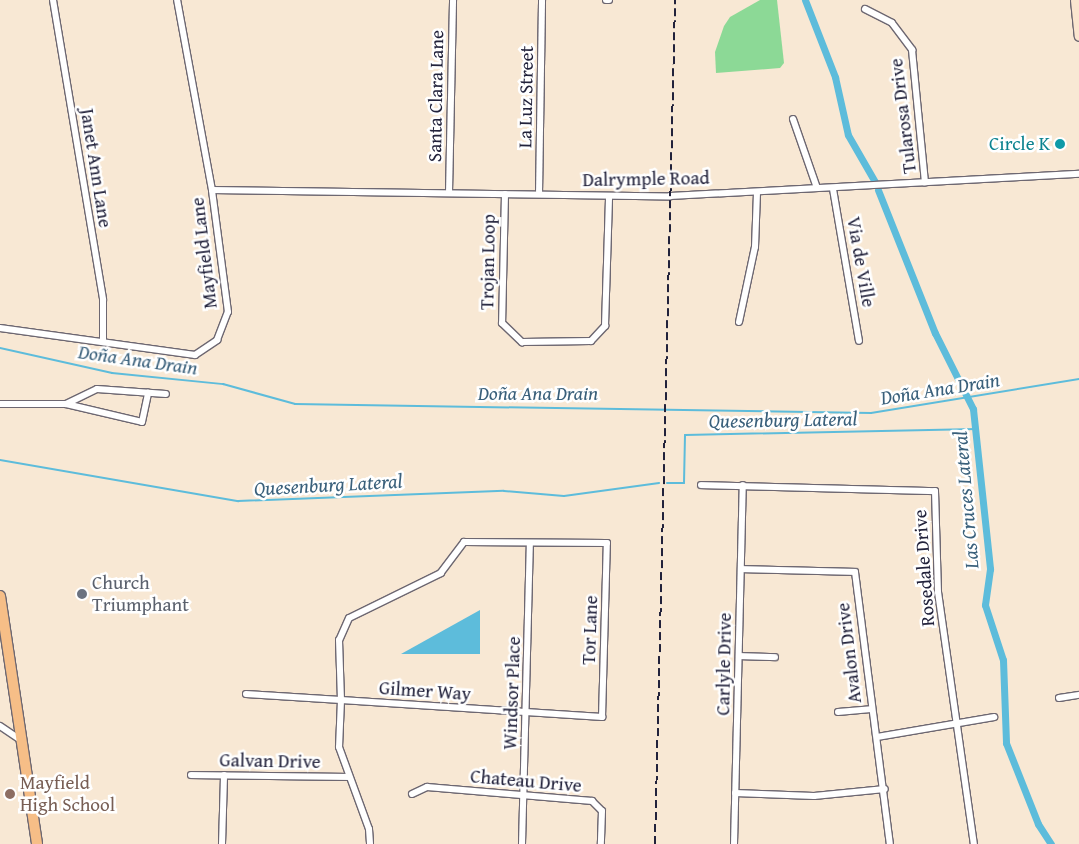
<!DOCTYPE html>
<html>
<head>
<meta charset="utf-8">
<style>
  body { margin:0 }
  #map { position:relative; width:1079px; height:844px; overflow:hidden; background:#f8e8d4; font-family:"Gentium Book Plus",serif }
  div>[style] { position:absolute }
  .green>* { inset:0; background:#8cd996 }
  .water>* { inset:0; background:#5dbcdb }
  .stream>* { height:2px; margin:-1px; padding:0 1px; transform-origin:1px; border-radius:1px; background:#5dbcdb }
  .canal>* { height:7px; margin:-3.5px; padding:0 3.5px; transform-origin:3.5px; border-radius:3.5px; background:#5dbcdb }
  .roads { filter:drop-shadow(1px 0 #6d6771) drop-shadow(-1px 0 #6d6771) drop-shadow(0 1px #6d6771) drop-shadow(0 -1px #6d6771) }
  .street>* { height:6px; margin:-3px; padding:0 3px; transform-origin:3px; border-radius:3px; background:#fff }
  .secondary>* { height:9px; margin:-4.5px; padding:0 4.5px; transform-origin:4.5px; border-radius:4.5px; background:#fbe5cf }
  .primary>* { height:10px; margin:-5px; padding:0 5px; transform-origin:5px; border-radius:5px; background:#f6be87 }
  .rail>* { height:2px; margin-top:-1px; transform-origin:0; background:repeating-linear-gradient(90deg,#22223b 0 8px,transparent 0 12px) }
  .dots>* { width:14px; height:14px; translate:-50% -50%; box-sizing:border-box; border:2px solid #fff; border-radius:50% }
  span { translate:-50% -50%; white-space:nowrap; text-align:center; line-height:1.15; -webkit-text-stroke:5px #fff; paint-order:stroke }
  .street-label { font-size:19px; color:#22223b }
  .culture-label { font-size:19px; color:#0d838f }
  .right { translate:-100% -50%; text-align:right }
  .worship-label { font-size:19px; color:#5b616d }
  .left { translate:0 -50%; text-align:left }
  .education-label { font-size:19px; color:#785e54 }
  .water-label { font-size:20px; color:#3a607b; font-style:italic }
</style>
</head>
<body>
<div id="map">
  <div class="green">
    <i style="clip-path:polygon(760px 0,777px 0,784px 63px,780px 68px,716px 73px,715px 52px,724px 26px,730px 17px)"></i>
  </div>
  <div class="water">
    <i style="clip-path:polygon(480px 610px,480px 654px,401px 654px)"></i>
  </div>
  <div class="stream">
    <i style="left:0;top:348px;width:115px;rotate:12.6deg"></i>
    <i style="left:112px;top:373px;width:112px;rotate:5.7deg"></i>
    <i style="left:223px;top:384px;width:75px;rotate:15.5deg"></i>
    <i style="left:295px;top:404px;width:576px;rotate:0.9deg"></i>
    <i style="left:871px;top:413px;width:211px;rotate:-9.3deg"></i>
    <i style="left:0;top:460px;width:242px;rotate:9.8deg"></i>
    <i style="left:238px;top:501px;width:266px;rotate:-2.2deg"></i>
    <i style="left:504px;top:491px;width:60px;rotate:4.8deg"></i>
    <i style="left:564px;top:496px;width:96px;rotate:-7.8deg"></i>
    <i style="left:667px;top:483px;width:17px"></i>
    <i style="left:684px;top:483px;width:48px;rotate:-88.8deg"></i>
    <i style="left:685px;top:435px;width:292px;rotate:-1.2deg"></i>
  </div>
  <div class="canal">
    <i style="left:805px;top:0;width:83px;rotate:68.7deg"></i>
    <i style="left:835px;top:77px;width:59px;rotate:77.4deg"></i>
    <i style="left:848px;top:135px;width:54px;rotate:60.1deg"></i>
    <i style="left:878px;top:190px;width:154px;rotate:68.3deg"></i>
    <i style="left:935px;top:333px;width:85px;rotate:63.4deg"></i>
    <i style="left:973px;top:409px;width:161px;rotate:83.9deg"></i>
    <i style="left:990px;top:569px;width:36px;rotate:98deg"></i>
    <i style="left:985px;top:605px;width:58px;rotate:71.9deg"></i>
    <i style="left:1003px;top:660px;width:83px;rotate:87.9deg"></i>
    <i style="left:1006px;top:743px;width:87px;rotate:68.4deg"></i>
    <i style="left:1038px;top:824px;width:24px;rotate:57deg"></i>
  </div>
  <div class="roads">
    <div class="street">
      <i style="left:53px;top:0;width:304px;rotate:80.5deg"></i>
      <i style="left:103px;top:300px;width:42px;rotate:90deg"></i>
      <i style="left:606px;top:0;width:3px"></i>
      <i style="left:865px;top:9px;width:30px;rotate:27deg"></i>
      <i style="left:892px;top:23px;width:34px;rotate:53deg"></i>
      <i style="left:912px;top:50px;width:133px;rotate:84.4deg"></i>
      <i style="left:793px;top:119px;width:73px;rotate:70.8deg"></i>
      <i style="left:833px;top:189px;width:154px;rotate:80.3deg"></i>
      <i style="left:212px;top:190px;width:458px;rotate:0.8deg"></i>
      <i style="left:670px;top:196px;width:410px;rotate:-3.1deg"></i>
      <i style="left:449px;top:193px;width:193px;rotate:-88.8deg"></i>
      <i style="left:505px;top:194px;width:129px;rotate:91.3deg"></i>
      <i style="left:502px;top:323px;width:28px;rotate:44deg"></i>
      <i style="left:522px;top:342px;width:69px;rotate:-0.8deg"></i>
      <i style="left:591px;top:341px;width:21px;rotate:-47deg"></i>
      <i style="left:605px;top:326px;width:130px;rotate:-88.2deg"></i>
      <i style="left:539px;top:194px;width:194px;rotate:-89.1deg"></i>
      <i style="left:739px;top:322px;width:77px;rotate:-78deg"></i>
      <i style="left:755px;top:247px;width:55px;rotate:-87.9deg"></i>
      <i style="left:0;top:328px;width:197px;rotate:7.9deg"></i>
      <i style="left:195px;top:355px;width:27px;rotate:-34deg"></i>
      <i style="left:217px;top:340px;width:30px;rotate:-69deg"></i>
      <i style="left:228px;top:312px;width:123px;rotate:-97.5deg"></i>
      <i style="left:212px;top:190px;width:193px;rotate:-100.4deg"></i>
      <i style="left:0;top:404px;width:66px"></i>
      <i style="left:66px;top:404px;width:34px;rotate:-26deg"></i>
      <i style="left:97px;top:389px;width:69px;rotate:4.1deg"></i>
      <i style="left:66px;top:404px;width:78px;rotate:13.3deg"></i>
      <i style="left:142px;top:422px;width:30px;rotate:-78deg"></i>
      <i style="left:701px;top:485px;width:234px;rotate:1.5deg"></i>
      <i style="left:935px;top:491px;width:101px;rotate:88.3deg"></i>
      <i style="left:938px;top:592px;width:255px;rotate:81.9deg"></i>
      <i style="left:741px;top:569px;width:114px;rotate:1.5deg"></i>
      <i style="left:855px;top:572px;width:274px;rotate:82.7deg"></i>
      <i style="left:740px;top:656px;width:35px;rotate:2deg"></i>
      <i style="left:246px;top:694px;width:95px;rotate:3.6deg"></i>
      <i style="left:341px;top:700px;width:262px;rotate:3.7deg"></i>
      <i style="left:602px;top:717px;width:174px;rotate:-88.4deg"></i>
      <i style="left:607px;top:543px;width:143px;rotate:-179.6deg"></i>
      <i style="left:464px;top:542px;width:39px;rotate:127deg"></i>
      <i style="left:441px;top:573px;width:102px;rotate:153.9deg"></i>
      <i style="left:349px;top:618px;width:24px;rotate:114deg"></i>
      <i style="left:339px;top:640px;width:60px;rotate:88.1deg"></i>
      <i style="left:341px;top:700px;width:47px;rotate:92.4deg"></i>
      <i style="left:339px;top:747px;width:87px;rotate:69.9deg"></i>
      <i style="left:369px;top:829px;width:15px;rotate:86deg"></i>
      <i style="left:1059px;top:698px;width:20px;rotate:-9deg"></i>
      <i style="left:838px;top:712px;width:33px;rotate:-5deg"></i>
      <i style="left:0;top:726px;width:25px;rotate:34deg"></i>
      <i style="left:877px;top:737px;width:119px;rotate:-9.7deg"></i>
      <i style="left:191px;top:775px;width:157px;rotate:0.7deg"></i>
      <i style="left:735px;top:793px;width:79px;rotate:2.2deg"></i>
      <i style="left:814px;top:796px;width:71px;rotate:-5.6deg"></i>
      <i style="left:412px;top:794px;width:17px;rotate:-25deg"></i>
      <i style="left:427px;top:787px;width:166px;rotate:4.8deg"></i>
      <i style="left:592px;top:801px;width:14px;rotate:45deg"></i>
      <i style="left:602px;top:811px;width:33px;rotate:92deg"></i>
      <i style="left:222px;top:844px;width:69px;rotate:-88.3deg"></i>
      <i style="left:522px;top:844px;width:301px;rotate:-88.5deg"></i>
      <i style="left:734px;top:844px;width:359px;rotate:-88.6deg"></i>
    </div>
    <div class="secondary">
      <i style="left:1075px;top:0;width:36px;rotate:84deg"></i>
    </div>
    <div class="primary">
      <i style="left:0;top:596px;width:251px;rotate:81.5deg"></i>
    </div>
  </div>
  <div class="rail">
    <i style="left:655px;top:844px;width:844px;rotate:-88.64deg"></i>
  </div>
  <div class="dots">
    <i style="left:1060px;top:144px;background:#0f9aa8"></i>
    <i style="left:82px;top:594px;background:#6b7280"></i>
    <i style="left:10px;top:794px;background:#8d6e63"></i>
  </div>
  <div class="street-label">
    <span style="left:436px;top:96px;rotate:-89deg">Santa Clara Lane</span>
    <span style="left:526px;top:97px;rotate:-89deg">La Luz Street</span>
    <span style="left:903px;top:116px;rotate:-97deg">Tularosa Drive</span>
    <span style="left:96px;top:168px;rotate:81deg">Janet Ann Lane</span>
    <span style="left:646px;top:179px;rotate:-1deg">Dalrymple Road</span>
    <span style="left:204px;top:253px;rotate:-97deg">Mayfield Lane</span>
    <span style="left:488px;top:262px;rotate:-89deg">Trojan Loop</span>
    <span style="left:861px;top:262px;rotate:80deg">Via de Ville</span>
    <span style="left:924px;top:568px;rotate:-94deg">Rosedale Drive</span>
    <span style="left:590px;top:630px;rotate:-88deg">Tor Lane</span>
    <span style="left:849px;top:653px;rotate:-97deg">Avalon Drive</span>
    <span style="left:724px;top:664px;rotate:-89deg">Carlyle Drive</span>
    <span style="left:425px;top:691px;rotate:4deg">Gilmer Way</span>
    <span style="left:512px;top:693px;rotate:-88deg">Windsor Place</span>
    <span style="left:270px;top:761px;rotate:1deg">Galvan Drive</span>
    <span style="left:526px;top:781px;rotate:5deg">Chateau Drive</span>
  </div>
  <div class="culture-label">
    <span class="right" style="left:1050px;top:144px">Circle K</span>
  </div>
  <div class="worship-label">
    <span class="left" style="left:92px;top:594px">Church<br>Triumphant</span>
  </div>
  <div class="education-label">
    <span class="left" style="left:20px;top:794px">Mayfield<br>High School</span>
  </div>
  <div class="water-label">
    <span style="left:138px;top:359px;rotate:8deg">Doña Ana Drain</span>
    <span style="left:940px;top:388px;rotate:-9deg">Doña Ana Drain</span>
    <span style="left:538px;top:392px">Doña Ana Drain</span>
    <span style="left:783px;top:419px;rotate:-1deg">Quesenburg Lateral</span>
    <span style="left:328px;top:484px;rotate:-3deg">Quesenburg Lateral</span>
    <span style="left:965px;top:500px;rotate:-95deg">Las Cruces Lateral</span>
  </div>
</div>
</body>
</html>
